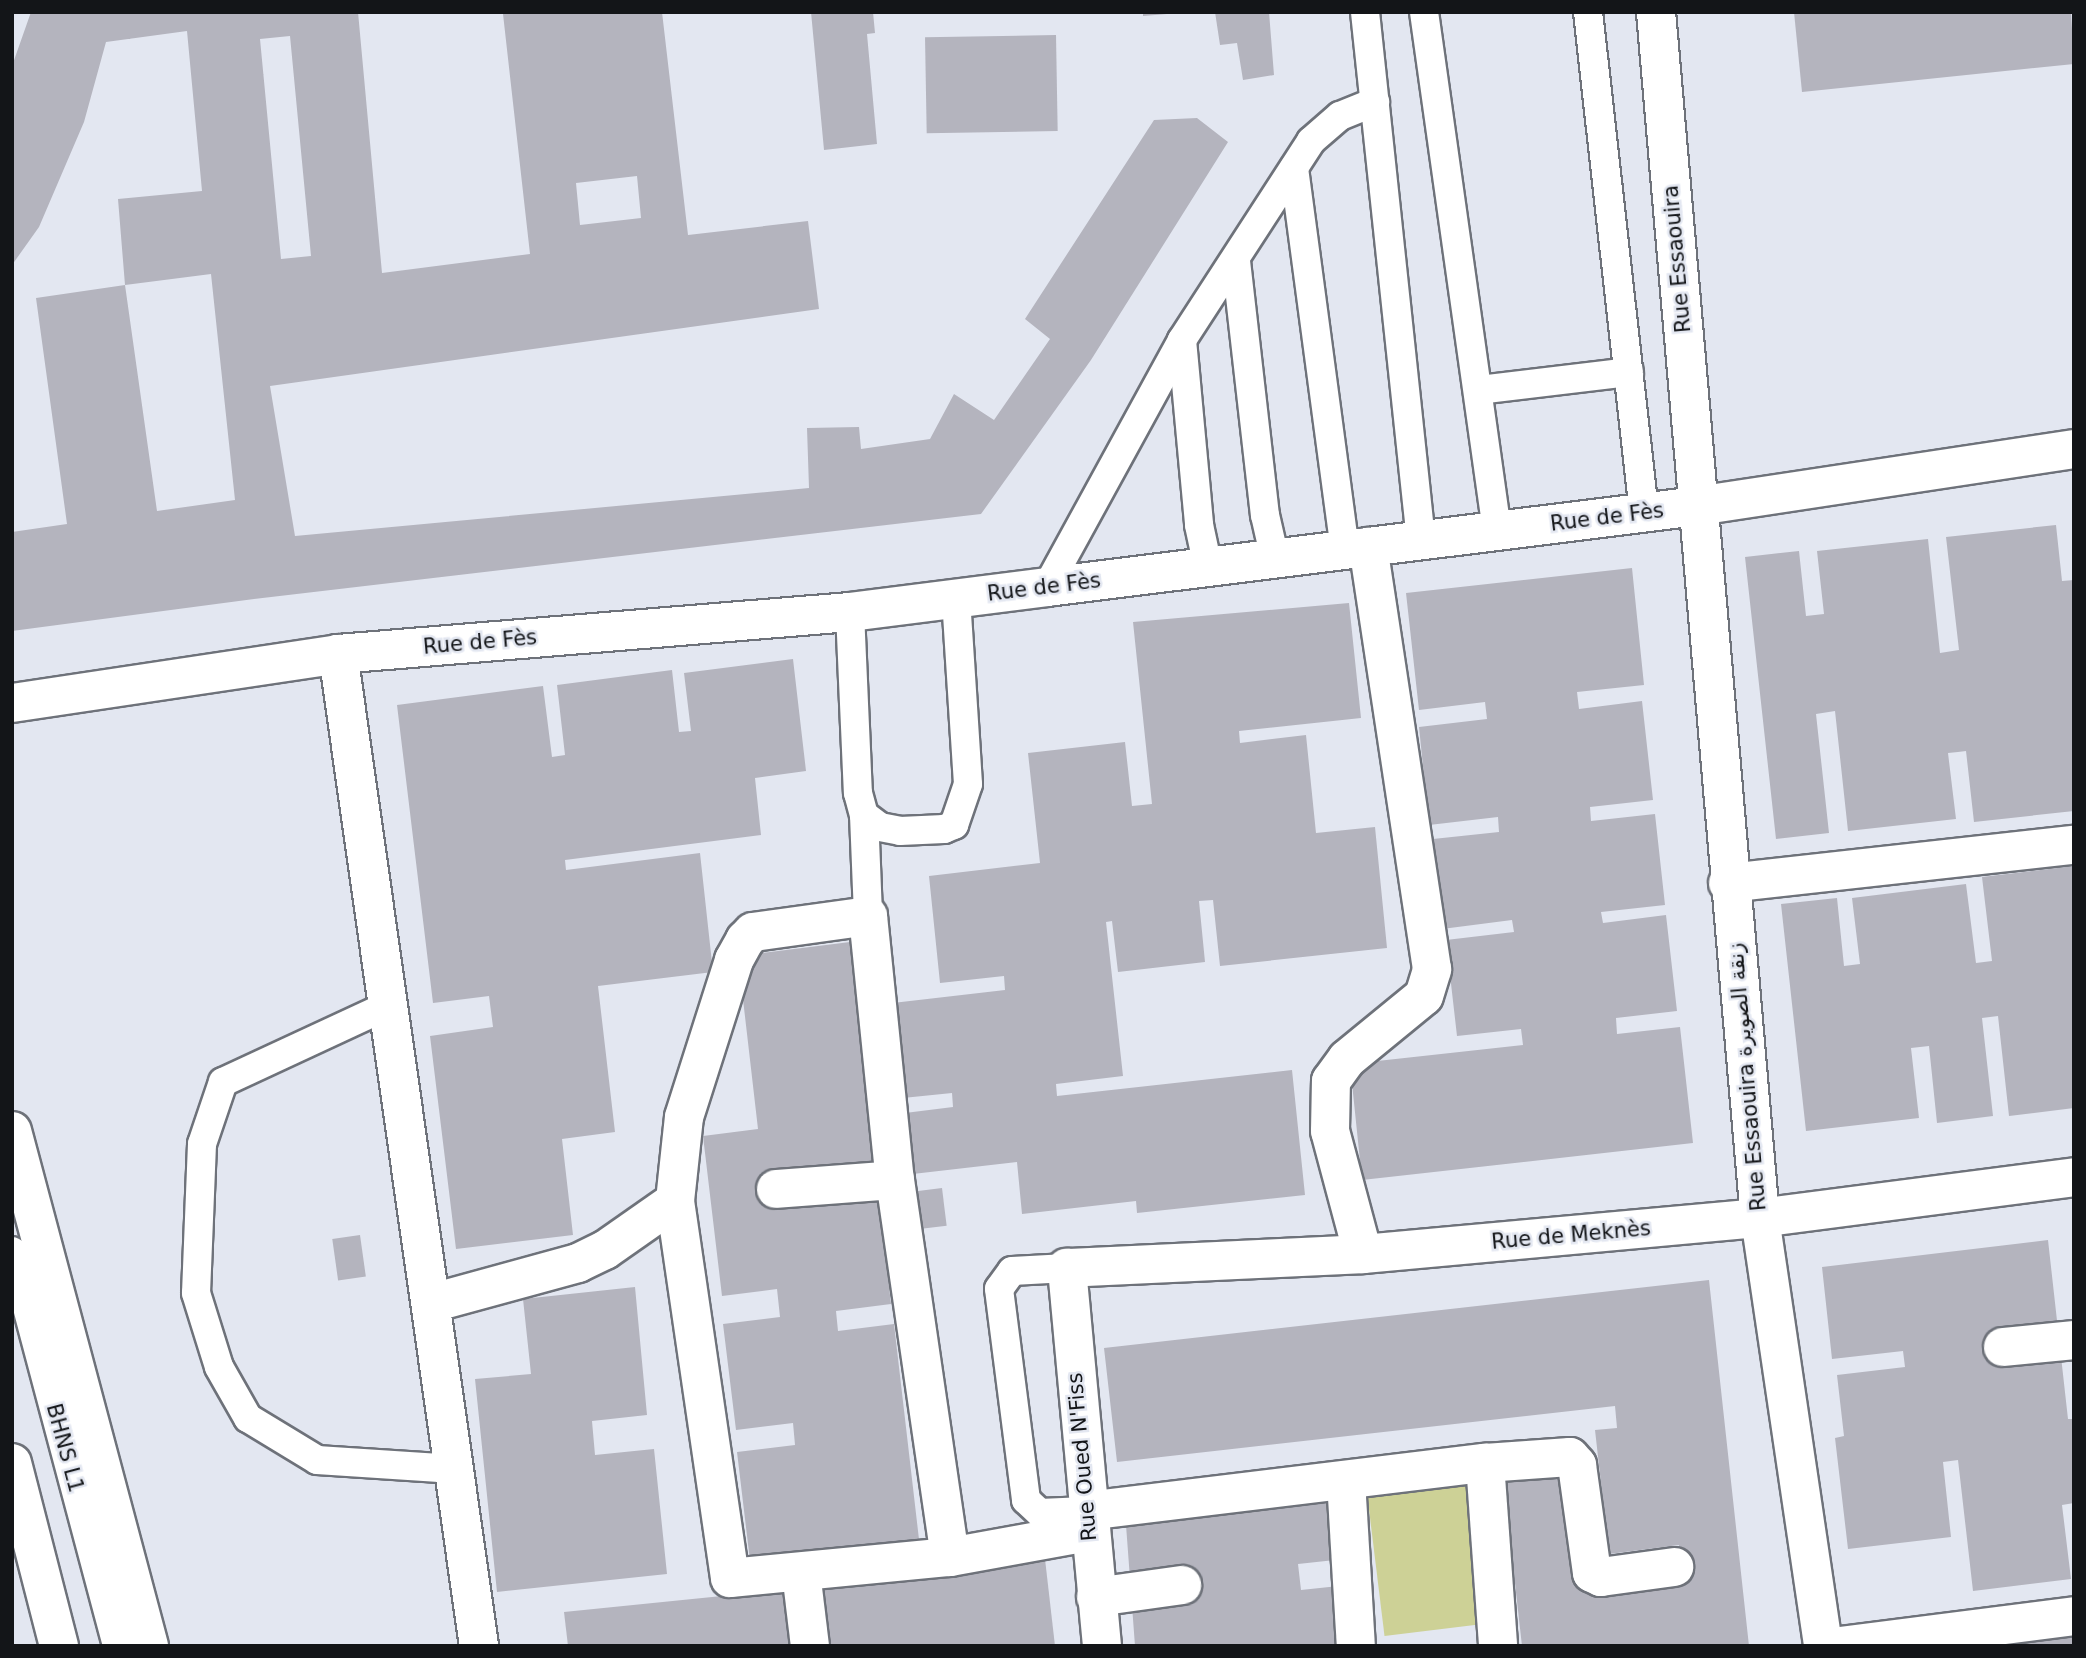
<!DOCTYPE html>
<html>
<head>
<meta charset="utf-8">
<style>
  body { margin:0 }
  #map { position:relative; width:2086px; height:1658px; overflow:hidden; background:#e3e7f1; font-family:"DejaVu Sans","Noto Naskh Arabic",sans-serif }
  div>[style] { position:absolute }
  .green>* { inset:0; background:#cdd196; transform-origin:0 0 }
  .building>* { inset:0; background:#b4b4be; transform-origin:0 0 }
  .roads { filter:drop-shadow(2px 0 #6e727a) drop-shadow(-2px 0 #6e727a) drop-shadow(0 2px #6e727a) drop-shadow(0 -2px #6e727a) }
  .service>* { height:28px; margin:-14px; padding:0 14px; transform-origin:14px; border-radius:14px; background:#fff }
  .minor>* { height:38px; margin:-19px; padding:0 19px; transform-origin:19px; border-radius:19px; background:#fff }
  .tertiary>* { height:38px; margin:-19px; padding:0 19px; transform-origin:19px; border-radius:19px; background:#fff }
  span { translate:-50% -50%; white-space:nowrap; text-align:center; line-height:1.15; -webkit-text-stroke:5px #e3e7f1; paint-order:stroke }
  .street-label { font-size:21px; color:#131518 }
  .frame { position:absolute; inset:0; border:14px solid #131518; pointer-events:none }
</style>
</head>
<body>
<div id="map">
  <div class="green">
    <i style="left:1465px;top:1479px;width:146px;height:99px;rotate:83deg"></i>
  </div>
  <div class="building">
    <i style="clip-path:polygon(evenodd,31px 12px,358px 12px,382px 273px,530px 254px,503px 14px,662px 12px,688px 235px,808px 221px,819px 309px,270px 386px,295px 536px,809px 488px,807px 428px,859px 427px,861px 449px,930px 439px,954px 394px,994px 420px,1050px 339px,1025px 319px,1154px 120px,1197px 118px,1228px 142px,1091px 360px,981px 514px,254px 599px,12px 631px,12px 532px,67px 524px,36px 298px,125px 285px,157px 511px,235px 500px,211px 274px,125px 285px,118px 199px,202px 191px,187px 31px,106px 42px,84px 122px,39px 227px,12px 265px,12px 66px,31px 12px,290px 36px,311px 256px,281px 259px,260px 39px,290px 36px,31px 12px,637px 176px,641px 218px,580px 225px,576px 183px,637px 176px)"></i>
    <i style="clip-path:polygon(811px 12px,873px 12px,875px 33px,867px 34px,877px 144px,824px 150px)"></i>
    <i style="clip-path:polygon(1143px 12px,1167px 12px,1167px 14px,1143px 16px)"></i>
    <i style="clip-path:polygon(1215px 12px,1269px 12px,1274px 75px,1243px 80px,1237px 43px,1220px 45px)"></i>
    <i style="clip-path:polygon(1794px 12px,2071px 12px,2074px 64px,1802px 92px)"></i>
    <i style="left:1056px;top:35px;width:96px;height:131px;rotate:89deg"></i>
    <i style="clip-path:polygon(2056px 525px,2062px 581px,2074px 580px,2074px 811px,1974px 822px,1966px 751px,1958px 752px,1948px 753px,1956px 819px,1848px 831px,1835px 711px,1816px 714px,1829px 833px,1776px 839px,1745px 557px,1799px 551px,1806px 616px,1824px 614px,1817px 551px,1928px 539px,1940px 653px,1959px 650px,1946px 537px)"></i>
    <i style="clip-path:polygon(1632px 568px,1644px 685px,1577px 692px,1579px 709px,1642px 701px,1653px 800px,1590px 807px,1591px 821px,1655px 814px,1665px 905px,1601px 912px,1603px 923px,1666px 915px,1677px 1011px,1616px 1018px,1617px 1034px,1680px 1027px,1693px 1143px,1362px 1180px,1350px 1064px,1523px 1045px,1521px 1029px,1457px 1036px,1446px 940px,1514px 932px,1512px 920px,1442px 929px,1433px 839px,1499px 832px,1498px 817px,1429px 825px,1419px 727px,1487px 719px,1485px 702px,1419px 710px,1406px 593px)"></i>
    <i style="clip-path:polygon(1349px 603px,1361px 718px,1239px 731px,1240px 743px,1306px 735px,1316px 833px,1375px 827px,1387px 948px,1220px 966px,1213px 900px,1199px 901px,1205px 962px,1118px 972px,1112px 921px,1106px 922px,1123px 1076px,1056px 1084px,1057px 1096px,1292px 1070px,1305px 1195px,1137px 1213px,1136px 1201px,1022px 1214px,1017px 1162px,904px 1175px,897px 1114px,953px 1107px,952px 1093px,893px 1099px,884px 1004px,1005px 990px,1004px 976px,940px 983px,929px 876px,1040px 863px,1028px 753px,1125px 742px,1132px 806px,1152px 804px,1133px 622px)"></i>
    <i style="clip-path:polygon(793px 659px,806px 771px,755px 778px,761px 835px,565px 860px,566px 870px,700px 853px,713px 972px,598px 986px,615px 1132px,562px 1139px,573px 1235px,456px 1249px,430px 1036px,493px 1027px,489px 996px,433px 1003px,397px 705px,543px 686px,552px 757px,565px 755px,557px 685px,672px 670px,679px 732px,691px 731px,684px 673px)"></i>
    <i style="clip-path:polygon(2074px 866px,2074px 1108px,2009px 1116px,1998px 1016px,1982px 1018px,1993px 1116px,1937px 1123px,1929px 1046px,1911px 1048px,1919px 1118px,1806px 1131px,1781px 904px,1837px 898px,1844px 966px,1860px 964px,1852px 898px,1966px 884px,1976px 963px,1992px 961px,1982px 877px)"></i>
    <i style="clip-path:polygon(850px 942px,891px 1304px,836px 1311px,838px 1331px,894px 1324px,920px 1548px,751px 1569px,737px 1452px,795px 1445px,793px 1423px,736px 1430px,723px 1324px,780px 1317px,777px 1289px,722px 1296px,703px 1136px,758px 1129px,738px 956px)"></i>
    <i style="left:942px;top:1188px;width:38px;height:38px;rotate:83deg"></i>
    <i style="left:360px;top:1235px;width:42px;height:28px;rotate:82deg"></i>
    <i style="clip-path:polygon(2048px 1240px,2068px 1419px,2074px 1419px,2074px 1503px,2062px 1505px,2071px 1579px,1973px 1591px,1958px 1460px,1943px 1462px,1951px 1537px,1848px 1549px,1835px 1438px,1844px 1436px,1837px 1375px,1905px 1367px,1903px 1351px,1832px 1359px,1822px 1267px)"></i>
    <i style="clip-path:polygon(1709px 1280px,1749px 1646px,1522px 1646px,1503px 1476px,1562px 1470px,1575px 1581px,1682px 1569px,1679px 1545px,1609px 1554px,1595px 1430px,1617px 1428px,1615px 1406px,1117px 1462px,1104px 1348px)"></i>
    <i style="clip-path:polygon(635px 1287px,647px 1415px,592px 1421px,595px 1455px,654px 1449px,667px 1574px,497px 1592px,475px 1379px,531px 1374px,523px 1299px)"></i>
    <i style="clip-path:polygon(1329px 1503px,1335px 1560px,1298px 1564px,1301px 1590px,1348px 1585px,1346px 1646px,1135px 1646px,1126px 1525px)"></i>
    <i style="clip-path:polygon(1045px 1559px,1055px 1646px,822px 1646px,815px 1586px)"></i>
    <i style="clip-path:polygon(791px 1589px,796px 1646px,568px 1646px,564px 1612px)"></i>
    <i style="clip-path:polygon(2074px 1629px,2074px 1646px,1997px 1646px,1997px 1638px)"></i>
  </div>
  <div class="roads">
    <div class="service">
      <i style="left:1365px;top:12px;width:531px;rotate:83.95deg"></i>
      <i style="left:1424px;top:12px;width:524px;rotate:81.99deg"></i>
      <i style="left:1588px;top:12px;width:503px;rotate:83.61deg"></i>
      <i style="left:1294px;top:168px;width:385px;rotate:82.4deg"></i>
      <i style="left:1236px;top:261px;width:256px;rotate:83.5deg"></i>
      <i style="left:1265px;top:515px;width:45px;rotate:77.2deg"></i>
      <i style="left:1182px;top:340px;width:186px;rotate:84.7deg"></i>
      <i style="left:1199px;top:525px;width:43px;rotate:77.9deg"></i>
      <i style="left:1479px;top:390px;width:151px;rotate:-6.8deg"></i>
      <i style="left:1047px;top:587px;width:281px;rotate:-61.3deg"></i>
      <i style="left:1182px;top:340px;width:237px;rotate:-57deg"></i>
      <i style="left:1311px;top:141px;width:38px;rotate:-41deg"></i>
      <i style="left:1340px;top:116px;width:38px;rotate:-22deg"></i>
      <i style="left:850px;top:612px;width:181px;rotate:87.5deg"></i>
      <i style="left:858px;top:793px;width:23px;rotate:75deg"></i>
      <i style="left:864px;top:815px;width:20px;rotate:37deg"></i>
      <i style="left:880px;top:827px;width:20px;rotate:11deg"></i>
      <i style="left:900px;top:831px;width:44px;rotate:-2.6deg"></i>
      <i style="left:944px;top:829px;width:11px;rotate:-22deg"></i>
      <i style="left:954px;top:825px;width:43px;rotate:-71.1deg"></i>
      <i style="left:968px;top:784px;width:186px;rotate:-93.7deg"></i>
      <i style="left:864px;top:815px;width:101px;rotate:87.7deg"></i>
      <i style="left:389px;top:1005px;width:183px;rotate:155.1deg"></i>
      <i style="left:223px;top:1082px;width:65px;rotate:108.7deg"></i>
      <i style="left:202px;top:1144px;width:149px;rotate:92.3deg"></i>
      <i style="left:196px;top:1293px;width:77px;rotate:72.7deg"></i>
      <i style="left:219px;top:1367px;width:59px;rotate:60.4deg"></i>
      <i style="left:248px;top:1418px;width:81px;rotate:31.3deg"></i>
      <i style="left:317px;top:1460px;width:138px;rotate:3.7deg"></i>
      <i style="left:12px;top:1251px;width:409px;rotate:75.1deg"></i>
      <i style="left:1067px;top:1268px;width:55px;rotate:176.9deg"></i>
      <i style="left:1012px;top:1271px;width:22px;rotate:126deg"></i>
      <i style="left:999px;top:1289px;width:213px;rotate:82.7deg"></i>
      <i style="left:1026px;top:1500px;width:19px;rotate:43deg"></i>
      <i style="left:1040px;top:1513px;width:46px;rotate:-2.5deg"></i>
    </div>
    <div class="minor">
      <i style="left:1656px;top:12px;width:1210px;rotate:85.07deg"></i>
      <i style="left:1760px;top:1218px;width:433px;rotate:81.6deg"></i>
      <i style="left:338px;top:654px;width:1002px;rotate:81.91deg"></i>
      <i style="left:1728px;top:883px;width:348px;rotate:-6.3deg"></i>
      <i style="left:776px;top:1189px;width:119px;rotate:-4.3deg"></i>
      <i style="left:675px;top:1201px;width:381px;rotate:81.7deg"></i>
      <i style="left:730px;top:1578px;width:221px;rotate:-5.5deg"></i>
      <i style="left:950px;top:1557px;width:140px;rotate:-10.3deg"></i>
      <i style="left:1363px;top:1254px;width:127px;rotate:-105deg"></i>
      <i style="left:1330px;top:1131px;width:50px;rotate:-88.9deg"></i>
      <i style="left:1331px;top:1081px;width:27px;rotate:-54deg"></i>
      <i style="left:1347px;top:1059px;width:99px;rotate:-39.3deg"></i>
      <i style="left:1424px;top:996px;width:28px;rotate:-73deg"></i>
      <i style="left:1432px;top:969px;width:427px;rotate:-98.6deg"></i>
      <i style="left:432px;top:1303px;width:151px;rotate:-15.3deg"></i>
      <i style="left:578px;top:1263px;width:30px;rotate:-26deg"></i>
      <i style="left:605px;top:1250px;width:85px;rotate:-35deg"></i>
      <i style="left:675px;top:1201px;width:84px;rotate:-83.9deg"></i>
      <i style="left:684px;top:1117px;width:165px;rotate:-72.3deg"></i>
      <i style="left:734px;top:960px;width:23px;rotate:-61deg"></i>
      <i style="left:745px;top:940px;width:11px;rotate:-45deg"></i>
      <i style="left:753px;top:932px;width:116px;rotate:-7.9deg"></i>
      <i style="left:868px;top:916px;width:265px;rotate:84.2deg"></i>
      <i style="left:895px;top:1180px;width:381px;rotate:81.7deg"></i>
      <i style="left:2003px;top:1347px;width:71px;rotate:-5.6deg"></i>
      <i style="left:1485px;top:1463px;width:85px;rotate:-4deg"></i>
      <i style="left:1570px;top:1457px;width:11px;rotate:49deg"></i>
      <i style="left:1577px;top:1465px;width:109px;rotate:82.1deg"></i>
      <i style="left:1592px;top:1573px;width:10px;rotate:24deg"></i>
      <i style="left:1601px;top:1577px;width:74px;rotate:-7.8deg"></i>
      <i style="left:1346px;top:1480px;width:166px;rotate:86.6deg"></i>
      <i style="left:1086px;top:1511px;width:402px;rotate:-6.9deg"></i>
      <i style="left:1485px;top:1463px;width:183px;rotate:85.9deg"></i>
      <i style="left:801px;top:1572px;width:75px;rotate:83.1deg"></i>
      <i style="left:1096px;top:1597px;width:87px;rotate:-7.9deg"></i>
      <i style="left:1102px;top:1646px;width:380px;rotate:-95.3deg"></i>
      <i style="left:1067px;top:1268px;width:296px;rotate:-2.7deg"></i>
      <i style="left:1363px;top:1254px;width:399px;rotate:-5.2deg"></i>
      <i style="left:1760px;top:1218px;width:317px;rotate:-7.4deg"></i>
      <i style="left:1841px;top:1646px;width:235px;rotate:-7.3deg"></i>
    </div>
    <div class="tertiary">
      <i style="left:12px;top:703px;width:330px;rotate:-8.5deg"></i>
      <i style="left:338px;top:654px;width:514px;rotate:-4.69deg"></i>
      <i style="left:850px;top:612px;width:199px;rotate:-7.2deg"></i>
      <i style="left:1047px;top:587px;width:655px;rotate:-7.1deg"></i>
      <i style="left:1697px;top:506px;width:381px;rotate:-8.6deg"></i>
      <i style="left:12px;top:1131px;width:533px;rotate:75.1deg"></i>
      <i style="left:12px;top:1463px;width:189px;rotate:75.6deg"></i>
    </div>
  </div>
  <div class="street-label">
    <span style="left:1677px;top:259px;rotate:-95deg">Rue Essaouira</span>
    <span style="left:1607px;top:517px;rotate:-7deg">Rue de Fès</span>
    <span style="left:1044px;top:587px;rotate:-7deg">Rue de Fès</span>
    <span style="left:480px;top:642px;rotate:-5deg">Rue de Fès</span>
    <span style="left:1747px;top:1077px;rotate:-95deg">Rue Essaouira زنقة الصويرة</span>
    <span style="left:1571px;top:1235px;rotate:-5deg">Rue de Meknès</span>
    <span style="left:65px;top:1448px;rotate:75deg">BHNS L1</span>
    <span style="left:1082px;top:1457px;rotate:-95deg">Rue Oued N'Fiss</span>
  </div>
  <div class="frame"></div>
</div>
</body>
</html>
